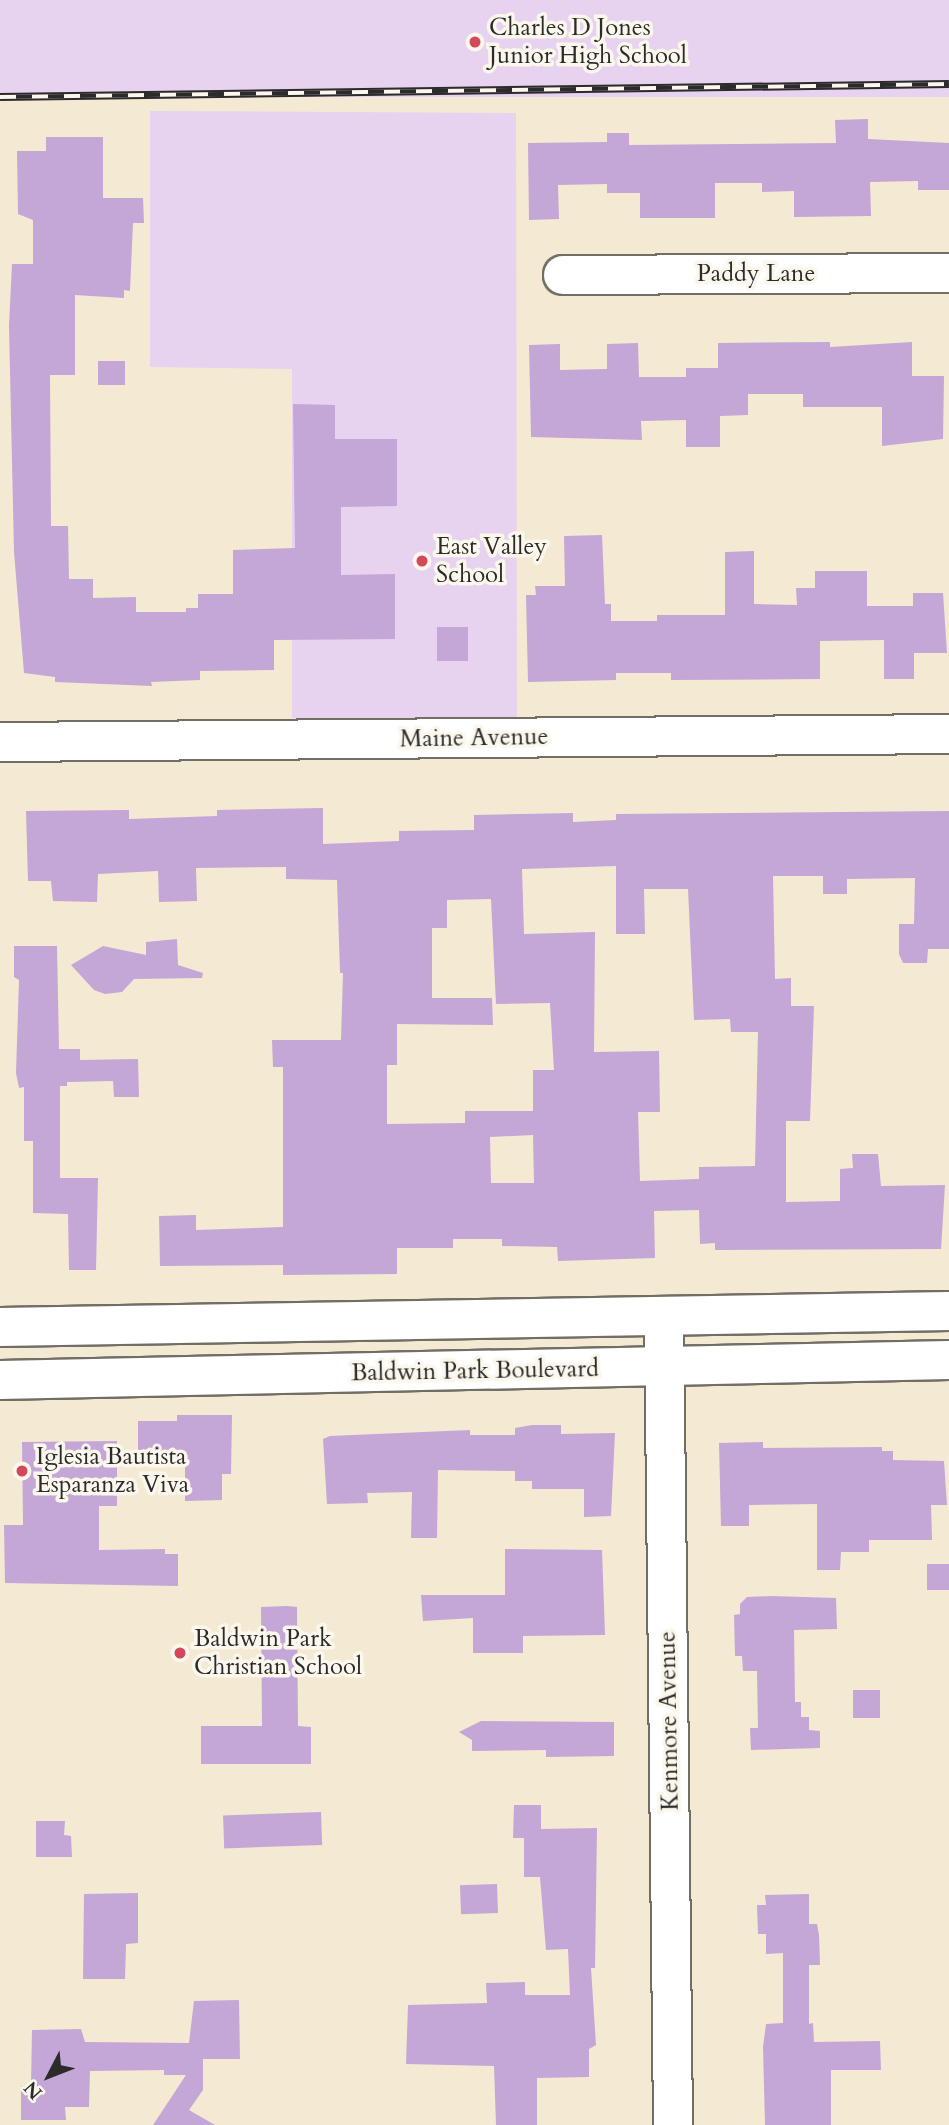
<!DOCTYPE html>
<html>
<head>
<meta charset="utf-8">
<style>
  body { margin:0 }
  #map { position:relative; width:949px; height:2125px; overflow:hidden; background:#f4e9d2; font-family:Cardo,serif }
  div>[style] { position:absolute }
  .built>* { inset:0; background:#e7d2ef; transform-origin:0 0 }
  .building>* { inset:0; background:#c4a6d7; transform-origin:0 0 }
  .roads { filter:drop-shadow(2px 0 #716e65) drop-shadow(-2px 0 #716e65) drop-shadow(0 2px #716e65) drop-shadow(0 -2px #716e65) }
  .minor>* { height:38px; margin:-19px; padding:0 19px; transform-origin:19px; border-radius:19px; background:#fff }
  .major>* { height:38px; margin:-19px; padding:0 19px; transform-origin:19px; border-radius:19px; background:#fff }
  .rail>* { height:8px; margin-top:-4px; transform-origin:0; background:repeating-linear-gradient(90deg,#fbf7ec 0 16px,#2b2b2b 0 32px); box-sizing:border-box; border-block:2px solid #2b2b2b }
  .dots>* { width:19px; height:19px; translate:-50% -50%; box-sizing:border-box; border:4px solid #fbf7ec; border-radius:50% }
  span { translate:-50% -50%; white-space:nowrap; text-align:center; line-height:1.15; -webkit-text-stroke:7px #fbf7ec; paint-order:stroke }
  .poi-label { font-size:24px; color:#2b2b2b }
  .left { translate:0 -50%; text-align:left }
  .street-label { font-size:24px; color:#2b2b2b }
  .north { position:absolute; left:14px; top:2041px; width:70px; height:70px; -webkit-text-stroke:5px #fbf7ec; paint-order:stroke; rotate:228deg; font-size:19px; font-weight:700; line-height:28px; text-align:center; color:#2b2b2b }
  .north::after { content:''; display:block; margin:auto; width:24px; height:32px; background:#2b2b2b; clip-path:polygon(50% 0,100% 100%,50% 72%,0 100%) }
</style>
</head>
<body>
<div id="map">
  <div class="built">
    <i style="left:0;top:0;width:949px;height:97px"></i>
    <i style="clip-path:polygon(150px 111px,516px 113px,517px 719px,292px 718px,292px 369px,150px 367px)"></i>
  </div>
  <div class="building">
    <i style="clip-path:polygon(868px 119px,868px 139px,949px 143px,949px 190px,918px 190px,918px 181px,870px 182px,871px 216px,794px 217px,794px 191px,762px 192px,762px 183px,715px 183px,715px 218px,640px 218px,640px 193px,607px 193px,607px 184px,558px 185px,559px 219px,529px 220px,528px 143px,607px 142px,607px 133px,629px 133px,629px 145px,836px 143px,835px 120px)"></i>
    <i style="clip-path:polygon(46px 137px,103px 137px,103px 198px,143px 198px,144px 223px,133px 223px,130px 291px,124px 290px,124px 298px,75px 295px,75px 375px,50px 375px,51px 526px,68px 526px,69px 579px,93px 579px,93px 598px,136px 597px,136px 612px,186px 612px,186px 608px,198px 608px,198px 594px,233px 594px,233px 550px,295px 548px,293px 404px,335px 405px,335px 439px,397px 439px,397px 506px,341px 507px,341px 575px,395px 574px,395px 639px,274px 640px,274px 670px,200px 671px,200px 680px,151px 682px,152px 686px,55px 682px,55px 677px,24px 673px,14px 552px,9px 326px,12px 264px,33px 264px,33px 220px,18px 214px,17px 151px,46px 151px)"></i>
    <i style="clip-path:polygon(830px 342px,830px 347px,912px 342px,912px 376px,944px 376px,943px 439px,882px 446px,882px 407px,803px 407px,803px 394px,748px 394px,748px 415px,720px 416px,720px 447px,686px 447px,686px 420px,641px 421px,642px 440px,531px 437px,529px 345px,560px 344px,560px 370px,607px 369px,607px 344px,638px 343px,639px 377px,686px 377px,686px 368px,718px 368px,718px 343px)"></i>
    <i style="left:98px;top:361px;width:27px;height:24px"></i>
    <i style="clip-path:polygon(602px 535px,605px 604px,611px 604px,611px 621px,657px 621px,657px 615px,725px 615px,725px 552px,754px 551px,754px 604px,797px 605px,796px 588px,815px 588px,815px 571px,867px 571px,867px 606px,913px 606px,913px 593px,943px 593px,947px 653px,914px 653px,914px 679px,884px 679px,884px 640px,820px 641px,820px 679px,671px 680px,671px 673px,616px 673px,616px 680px,528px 682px,526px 595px,536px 595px,535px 586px,565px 586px,564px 536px)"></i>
    <i style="left:437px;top:627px;width:31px;height:34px"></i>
    <i style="clip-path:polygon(evenodd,323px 808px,323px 844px,399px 841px,399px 831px,474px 830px,474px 815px,573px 813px,573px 822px,616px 820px,616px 814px,949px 811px,949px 949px,928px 949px,927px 963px,903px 963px,899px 954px,899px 924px,914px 924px,915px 878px,847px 879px,847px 894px,823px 894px,823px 876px,773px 876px,775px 979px,791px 978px,791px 1006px,814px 1006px,810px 1121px,786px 1121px,786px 1202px,840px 1201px,840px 1169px,853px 1168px,852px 1154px,878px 1154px,881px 1186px,945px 1185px,941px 1249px,715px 1250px,715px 1243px,700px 1244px,699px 1210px,654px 1211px,655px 1258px,558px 1261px,557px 1247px,502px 1246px,502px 1239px,453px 1239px,453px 1248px,397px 1248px,397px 1274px,283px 1275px,283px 1265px,160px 1266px,159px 1216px,196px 1215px,196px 1230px,283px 1227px,283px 1067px,273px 1067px,272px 1040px,341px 1040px,343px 973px,340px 973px,337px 880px,286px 879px,286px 867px,196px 868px,197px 901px,159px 902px,158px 871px,98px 874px,97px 902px,53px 901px,51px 881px,28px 881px,26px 811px,129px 810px,129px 819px,217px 816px,217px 810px,323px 808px,616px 866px,616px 934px,645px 934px,644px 889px,688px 889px,694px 1020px,730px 1019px,731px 1032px,758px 1032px,755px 1166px,699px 1167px,699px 1179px,640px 1181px,638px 1112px,660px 1112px,659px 1051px,594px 1052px,595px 932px,524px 934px,522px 869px,616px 866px,323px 808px,491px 899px,496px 1004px,550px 1003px,554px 1070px,533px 1070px,533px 1111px,465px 1111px,465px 1123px,387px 1124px,387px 1065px,397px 1065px,397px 1024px,493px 1025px,492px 998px,432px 998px,432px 928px,447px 928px,447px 900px,491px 899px,323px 808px,533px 1135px,534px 1183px,491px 1183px,490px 1137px,533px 1135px)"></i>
    <i style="clip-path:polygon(177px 939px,178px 965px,203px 973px,202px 978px,134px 979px,122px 992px,105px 994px,94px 990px,71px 965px,103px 946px,146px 955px,146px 942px)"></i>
    <i style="clip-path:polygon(14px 946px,57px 946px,59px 1049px,80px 1049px,80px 1060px,138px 1059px,139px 1097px,114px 1097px,113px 1081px,67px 1082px,67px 1086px,60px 1086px,60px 1178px,98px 1178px,96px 1270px,69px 1270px,68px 1214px,33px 1213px,33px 1141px,24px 1141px,24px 1087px,19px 1088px,16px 1073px,19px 980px,14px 977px)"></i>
    <i style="clip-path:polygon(177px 1415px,232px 1415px,231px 1474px,222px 1474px,222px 1500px,185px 1501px,185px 1454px,138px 1450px,138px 1421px,177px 1421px)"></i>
    <i style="clip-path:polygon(532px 1425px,561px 1425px,561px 1434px,615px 1433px,611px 1516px,584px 1517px,584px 1489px,532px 1489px,532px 1481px,515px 1481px,515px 1471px,438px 1470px,437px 1538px,411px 1538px,412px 1492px,367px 1493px,368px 1503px,327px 1504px,323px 1439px,330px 1436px,470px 1430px,470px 1435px,515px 1435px,515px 1428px)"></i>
    <i style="clip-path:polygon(117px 1441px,117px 1506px,99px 1506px,99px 1550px,165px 1549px,165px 1554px,178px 1554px,178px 1586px,5px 1583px,4px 1525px,23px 1525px,22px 1442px)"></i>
    <i style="clip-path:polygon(763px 1442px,763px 1448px,882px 1447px,882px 1451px,893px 1451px,893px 1460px,944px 1461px,947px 1505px,931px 1505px,932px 1540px,869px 1540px,869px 1552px,841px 1552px,840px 1570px,817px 1570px,817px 1504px,749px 1505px,749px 1526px,721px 1526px,719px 1443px)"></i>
    <i style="clip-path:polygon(505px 1549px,602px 1550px,605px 1635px,523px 1636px,523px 1653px,473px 1653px,473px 1618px,423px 1621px,421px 1595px,505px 1595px)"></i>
    <i style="left:927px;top:1564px;width:22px;height:26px"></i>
    <i style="clip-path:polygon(771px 1596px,836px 1598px,837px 1629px,794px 1630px,795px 1702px,801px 1702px,801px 1717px,809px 1717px,809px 1730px,820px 1731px,820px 1748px,751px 1750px,750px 1728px,758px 1728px,757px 1671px,743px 1671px,742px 1656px,735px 1656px,734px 1615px,740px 1614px,740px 1604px,747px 1597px)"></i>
    <i style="clip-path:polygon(287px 1606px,297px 1607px,298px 1726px,311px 1727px,311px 1764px,201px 1764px,201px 1726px,262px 1726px,261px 1607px)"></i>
    <i style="left:853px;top:1690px;width:27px;height:28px"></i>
    <i style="clip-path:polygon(481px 1721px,614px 1722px,614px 1756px,546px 1757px,546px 1750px,472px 1751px,472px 1740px,459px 1732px)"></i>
    <i style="clip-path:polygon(514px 1805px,541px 1805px,541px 1829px,597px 1828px,595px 1968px,591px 1968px,596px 2045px,589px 2049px,589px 2077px,537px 2078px,537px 2125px,496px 2125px,494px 2066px,406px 2064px,408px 2005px,487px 2003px,486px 1983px,525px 1982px,525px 1995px,570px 1995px,568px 1949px,546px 1950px,540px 1877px,524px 1877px,524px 1838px,513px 1838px)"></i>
    <i style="left:321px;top:1812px;width:33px;height:98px;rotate:88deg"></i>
    <i style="clip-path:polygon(36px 1821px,65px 1821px,64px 1835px,71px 1836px,72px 1857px,36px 1857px)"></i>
    <i style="left:497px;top:1884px;width:29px;height:37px;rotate:88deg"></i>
    <i style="clip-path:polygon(138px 1893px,138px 1943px,126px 1944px,125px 1979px,83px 1979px,84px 1894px)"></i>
    <i style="clip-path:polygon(809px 1894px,809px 1924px,817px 1924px,819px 1935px,820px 1965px,809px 1965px,809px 2024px,813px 2023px,814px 2042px,880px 2041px,881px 2070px,831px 2070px,831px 2125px,765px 2125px,763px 2047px,766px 2024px,783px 2023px,783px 1953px,766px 1954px,766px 1934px,758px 1934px,757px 1905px,766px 1905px,765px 1895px)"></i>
    <i style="clip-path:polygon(239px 2000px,240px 2059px,203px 2059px,203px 2090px,189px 2110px,215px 2125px,153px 2125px,186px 2075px,164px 2075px,164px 2070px,90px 2071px,89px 2107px,65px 2107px,66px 2120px,21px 2120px,21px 2086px,31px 2086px,32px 2030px,81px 2029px,85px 2042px,189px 2043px,194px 2001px)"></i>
  </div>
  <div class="roads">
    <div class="minor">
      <i style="left:563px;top:275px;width:386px;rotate:-0.3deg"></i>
      <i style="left:0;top:742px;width:949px;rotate:-0.48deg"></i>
      <i style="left:664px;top:1318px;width:807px;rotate:89.36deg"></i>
    </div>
    <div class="major">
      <i style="left:0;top:1327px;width:949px;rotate:-0.97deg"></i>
      <i style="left:0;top:1380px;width:949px;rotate:-1.21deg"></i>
    </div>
  </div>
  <div class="rail">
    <i style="left:0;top:97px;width:949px;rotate:-0.78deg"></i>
  </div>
  <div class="dots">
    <i style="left:475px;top:42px;background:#d1495b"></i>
    <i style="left:422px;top:561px;background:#d1495b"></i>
    <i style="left:22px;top:1471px;background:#d1495b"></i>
    <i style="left:180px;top:1653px;background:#d1495b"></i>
  </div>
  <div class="poi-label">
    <span class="left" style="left:489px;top:42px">Charles D Jones<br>Junior High School</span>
    <span class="left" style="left:436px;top:561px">East Valley<br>School</span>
    <span class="left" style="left:36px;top:1471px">Iglesia Bautista<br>Esparanza Viva</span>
    <span class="left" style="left:194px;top:1653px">Baldwin Park<br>Christian School</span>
  </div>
  <div class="street-label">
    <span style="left:756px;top:274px">Paddy Lane</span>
    <span style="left:474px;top:738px;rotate:-1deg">Maine Avenue</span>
    <span style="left:475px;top:1371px;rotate:-1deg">Baldwin Park Boulevard</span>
    <span style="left:669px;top:1721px;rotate:-91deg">Kenmore Avenue</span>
  </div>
  <div class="north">N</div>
</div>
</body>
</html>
